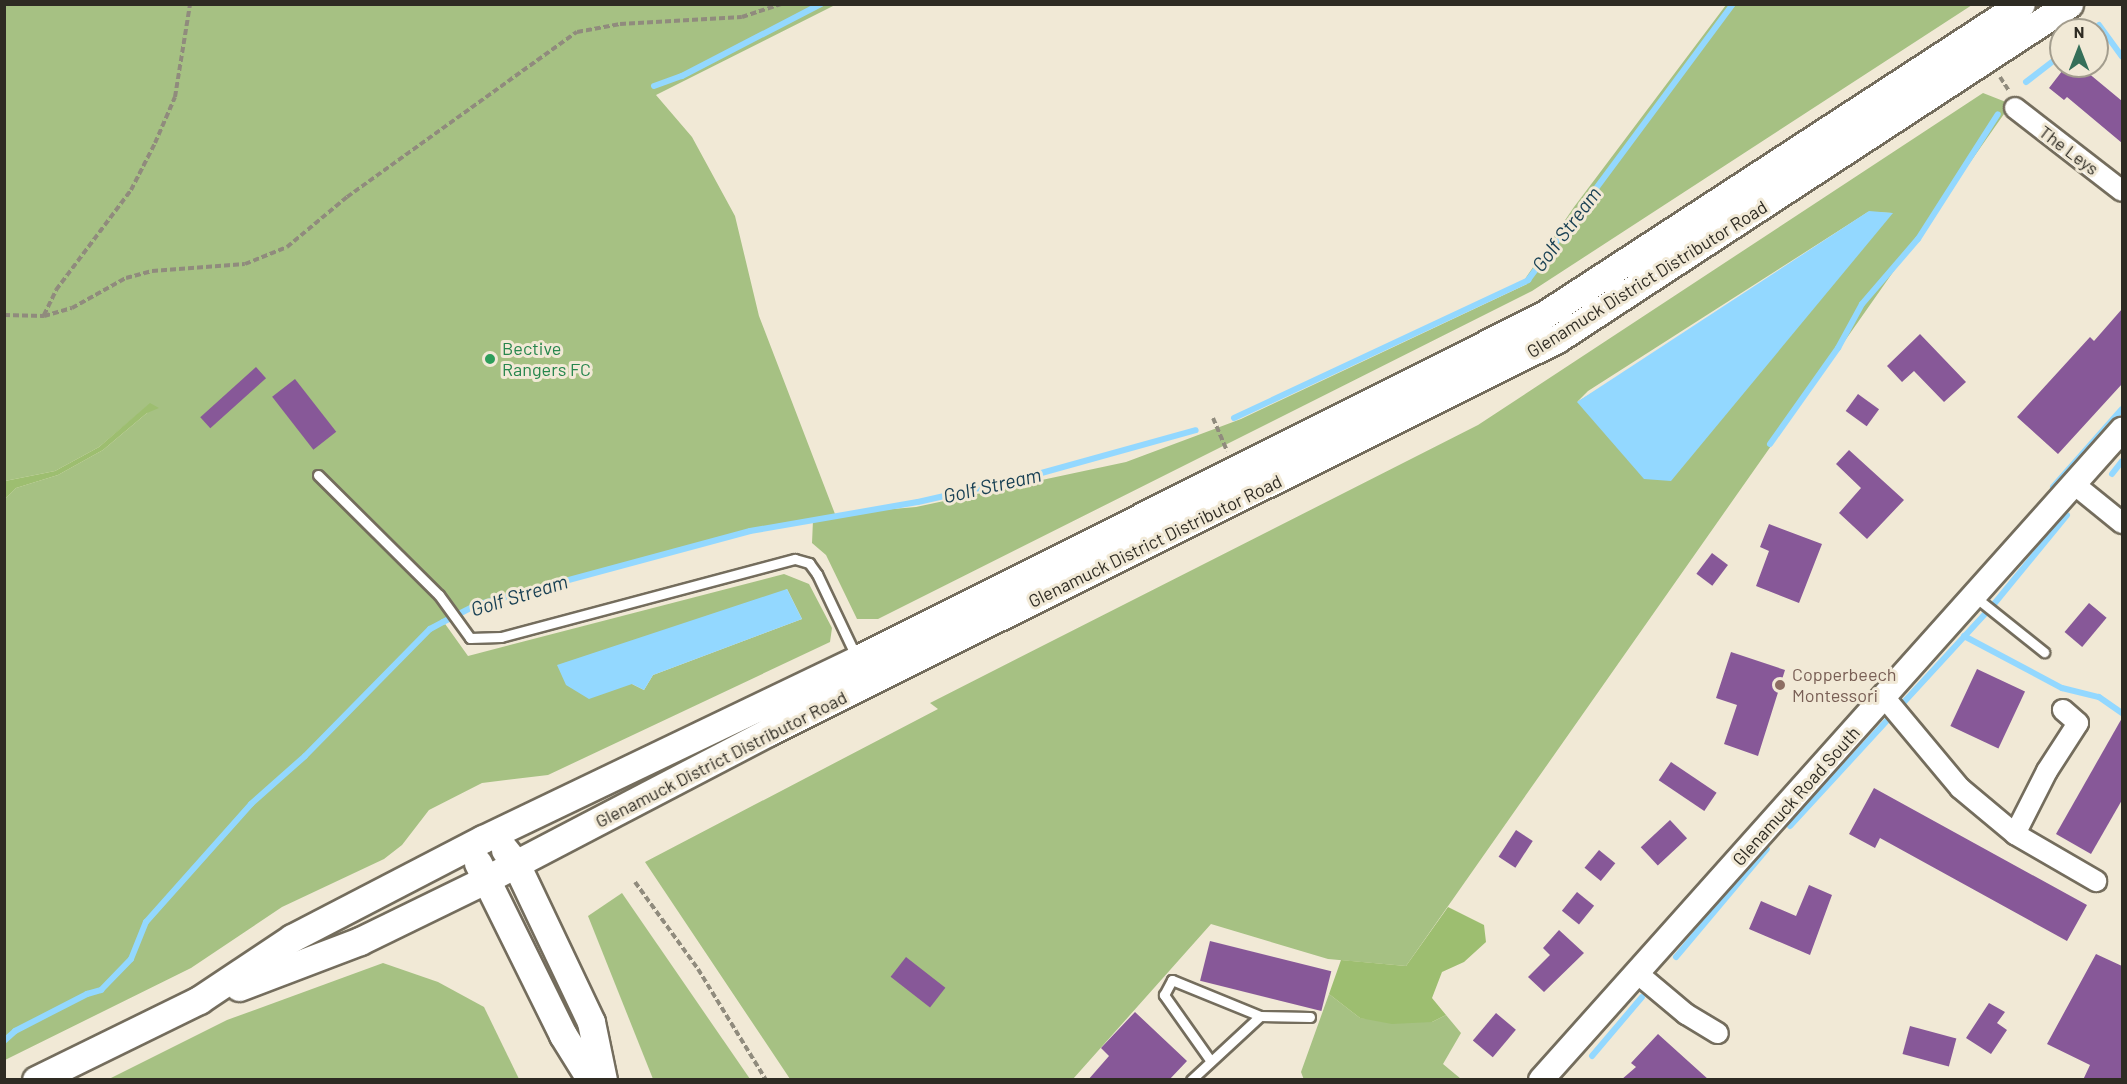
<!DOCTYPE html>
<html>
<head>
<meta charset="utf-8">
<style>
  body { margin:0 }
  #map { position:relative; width:2127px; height:1084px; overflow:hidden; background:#f1e9d6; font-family:Barlow,sans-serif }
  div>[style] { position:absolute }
  .green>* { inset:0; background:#a6c183 }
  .forest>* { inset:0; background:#9dbe70 }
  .water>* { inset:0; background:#93d8ff }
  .stream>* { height:6px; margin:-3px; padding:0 3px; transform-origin:3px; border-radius:3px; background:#93d8ff }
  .building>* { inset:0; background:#875898; transform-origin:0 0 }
  .path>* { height:4px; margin-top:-2px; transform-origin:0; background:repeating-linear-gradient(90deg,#908b7d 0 6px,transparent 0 9px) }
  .roads { filter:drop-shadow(2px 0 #746d5d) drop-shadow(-2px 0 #746d5d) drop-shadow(0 2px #746d5d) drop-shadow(0 -2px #746d5d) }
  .service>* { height:9px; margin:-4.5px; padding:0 4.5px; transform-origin:4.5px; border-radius:4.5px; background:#fff }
  .minor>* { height:20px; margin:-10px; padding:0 10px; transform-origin:10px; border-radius:10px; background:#fff }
  .tertiary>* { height:24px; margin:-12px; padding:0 12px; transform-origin:12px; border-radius:12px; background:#fff }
  .secondary>* { height:27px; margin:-13.5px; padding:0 13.5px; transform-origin:13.5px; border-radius:13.5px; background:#fff }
  .dots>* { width:16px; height:16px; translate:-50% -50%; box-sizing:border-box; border:3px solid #f1e9d6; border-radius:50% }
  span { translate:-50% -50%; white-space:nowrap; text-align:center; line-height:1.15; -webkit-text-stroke:6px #f1e9d6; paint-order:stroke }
  .street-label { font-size:18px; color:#2e2b23 }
  .leisure-label { font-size:18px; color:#27864d }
  .left { translate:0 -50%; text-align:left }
  .education-label { font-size:18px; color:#785e54 }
  .water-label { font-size:20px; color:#173f53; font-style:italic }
  .frame { position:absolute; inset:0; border:6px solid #2e2b23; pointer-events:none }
  .north { position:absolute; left:2049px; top:18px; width:60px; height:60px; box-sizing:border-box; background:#f1e9d6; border:2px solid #a39d8e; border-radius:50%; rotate:0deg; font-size:16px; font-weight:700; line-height:24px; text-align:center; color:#2e2b23 }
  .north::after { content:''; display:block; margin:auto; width:21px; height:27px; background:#356f59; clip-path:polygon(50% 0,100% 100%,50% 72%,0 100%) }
</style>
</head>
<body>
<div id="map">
  <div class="green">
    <i style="clip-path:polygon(evenodd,5px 5px,835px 5px,656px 95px,692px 137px,735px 216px,759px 316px,835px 514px,916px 507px,1126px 462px,1241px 419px,1527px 284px,1525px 279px,1574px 207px,1726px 5px,1972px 5px,1532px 291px,878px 619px,857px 619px,826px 555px,812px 543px,813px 520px,750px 531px,476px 605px,443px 621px,468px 656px,784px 574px,809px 584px,832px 628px,830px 642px,548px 775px,482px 783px,429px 810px,402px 845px,384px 859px,282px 907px,191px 968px,5px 1060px,5px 499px,16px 488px,58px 475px,103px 450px,147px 413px,150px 404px,99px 447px,55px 471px,5px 481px,5px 5px,787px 589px,802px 619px,653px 675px,644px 690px,632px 684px,787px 589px)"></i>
    <i style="clip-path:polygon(evenodd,1983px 93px,2011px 104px,1406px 966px,1328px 959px,1211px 924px,1073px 1079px,790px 1079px,645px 862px,938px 709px,930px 703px,1478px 425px,1983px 93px,1868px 212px,1892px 213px,1577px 402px,1588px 391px,1868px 212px)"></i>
    <i style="clip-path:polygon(622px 893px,750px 1079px,653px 1079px,588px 916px)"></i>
    <i style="clip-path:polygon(383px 963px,438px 982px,484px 1007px,519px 1079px,109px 1079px,227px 1020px)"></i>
    <i style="clip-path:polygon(1329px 994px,1360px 1018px,1432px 1022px,1446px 1015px,1461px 1033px,1443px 1064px,1461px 1079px,1304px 1080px,1301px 1072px)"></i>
  </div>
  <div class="forest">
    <i style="clip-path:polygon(150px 403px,159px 408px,147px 413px,103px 450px,58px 475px,16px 488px,5px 499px,5px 481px,55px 471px,99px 447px)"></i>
    <i style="clip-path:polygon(1448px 907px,1484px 925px,1486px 942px,1464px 962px,1442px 972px,1432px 998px,1446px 1015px,1432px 1022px,1392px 1024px,1360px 1018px,1329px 994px,1341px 960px,1406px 966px)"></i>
  </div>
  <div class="water">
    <i style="clip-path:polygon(1869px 211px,1893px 213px,1671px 481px,1644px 479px,1577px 402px)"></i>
    <i style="clip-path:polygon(787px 589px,802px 619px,653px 675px,644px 690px,632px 684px,589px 699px,566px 685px,557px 665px)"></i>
  </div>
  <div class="stream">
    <i style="left:2099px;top:25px;width:39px;rotate:54deg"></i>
    <i style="left:2026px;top:82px;width:44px;rotate:-37.6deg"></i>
    <i style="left:654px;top:86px;width:30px;rotate:-20deg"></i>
    <i style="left:682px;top:76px;width:157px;rotate:-27.4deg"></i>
    <i style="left:1234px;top:418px;width:325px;rotate:-25.1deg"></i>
    <i style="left:1528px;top:280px;width:344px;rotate:-53.4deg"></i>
    <i style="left:1770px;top:444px;width:118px;rotate:-54.7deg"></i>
    <i style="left:1838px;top:348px;width:50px;rotate:-61.4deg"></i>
    <i style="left:1862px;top:304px;width:86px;rotate:-49.3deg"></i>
    <i style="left:1918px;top:239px;width:148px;rotate:-57.4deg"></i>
    <i style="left:2112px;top:474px;width:16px;rotate:-52deg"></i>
    <i style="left:2053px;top:487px;width:104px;rotate:-48.5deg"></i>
    <i style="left:1994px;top:604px;width:115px;rotate:-50.6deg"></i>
    <i style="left:1964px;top:636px;width:111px;rotate:28deg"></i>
    <i style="left:2062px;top:688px;width:38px;rotate:14deg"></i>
    <i style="left:2099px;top:697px;width:28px;rotate:35deg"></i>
    <i style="left:1790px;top:826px;width:288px;rotate:-47.4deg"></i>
    <i style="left:1676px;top:957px;width:141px;rotate:-49.9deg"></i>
    <i style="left:4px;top:1041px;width:15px;rotate:-42deg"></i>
    <i style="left:15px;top:1031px;width:81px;rotate:-27.2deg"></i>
    <i style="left:87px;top:994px;width:15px;rotate:-16deg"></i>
    <i style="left:101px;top:990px;width:43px;rotate:-45.9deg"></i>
    <i style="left:131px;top:959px;width:40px;rotate:-68deg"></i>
    <i style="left:146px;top:922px;width:158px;rotate:-48.3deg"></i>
    <i style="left:251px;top:804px;width:72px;rotate:-41.6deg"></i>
    <i style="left:305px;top:756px;width:178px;rotate:-45.5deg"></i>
    <i style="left:430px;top:629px;width:15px;rotate:-28deg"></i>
    <i style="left:443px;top:622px;width:37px;rotate:-27deg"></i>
    <i style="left:476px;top:605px;width:284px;rotate:-15.1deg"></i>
    <i style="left:750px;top:531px;width:170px;rotate:-9.8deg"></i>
    <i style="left:918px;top:502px;width:112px;rotate:-12.9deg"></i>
    <i style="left:1027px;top:477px;width:175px;rotate:-15.5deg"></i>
    <i style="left:1592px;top:1056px;width:77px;rotate:-49.7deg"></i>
  </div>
  <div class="building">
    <i style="clip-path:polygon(2066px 66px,2085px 76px,2087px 72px,2122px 101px,2122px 143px,2067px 97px,2064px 100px,2049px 88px)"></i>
    <i style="clip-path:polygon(2122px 309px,2122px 384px,2058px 454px,2017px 417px,2090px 337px,2094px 341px)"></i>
    <i style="clip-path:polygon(1920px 334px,1966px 382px,1944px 402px,1914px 371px,1902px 382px,1887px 366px)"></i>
    <i style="left:256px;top:367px;width:15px;height:75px;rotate:48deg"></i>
    <i style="left:295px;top:379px;width:67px;height:29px;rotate:52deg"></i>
    <i style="left:1858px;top:394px;width:26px;height:21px;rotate:36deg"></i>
    <i style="clip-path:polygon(1849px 450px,1904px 500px,1867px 539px,1839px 513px,1861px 488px,1836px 464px)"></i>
    <i style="clip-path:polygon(1769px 524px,1822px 544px,1799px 603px,1756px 586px,1769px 551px,1760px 547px)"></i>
    <i style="left:1712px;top:553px;width:20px;height:26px;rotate:37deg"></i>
    <i style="left:2089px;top:603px;width:23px;height:38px;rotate:40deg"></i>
    <i style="clip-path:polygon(1731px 652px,1785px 670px,1758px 756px,1724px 744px,1737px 705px,1716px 698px)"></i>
    <i style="left:1977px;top:669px;width:53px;height:63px;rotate:25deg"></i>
    <i style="clip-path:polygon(2122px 718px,2122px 800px,2091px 854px,2056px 834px)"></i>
    <i style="left:1671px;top:762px;width:55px;height:22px;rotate:34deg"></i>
    <i style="clip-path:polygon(1874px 788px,2087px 905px,2067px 941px,1880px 838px,1875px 848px,1849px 834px)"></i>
    <i style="left:1670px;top:820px;width:25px;height:40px;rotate:47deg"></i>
    <i style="left:1516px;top:830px;width:20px;height:32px;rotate:33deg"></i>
    <i style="left:1599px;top:850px;width:21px;height:23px;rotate:39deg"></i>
    <i style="clip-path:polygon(1809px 885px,1832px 895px,1810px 955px,1749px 929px,1761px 901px,1796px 916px)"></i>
    <i style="left:1577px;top:892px;width:22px;height:24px;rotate:39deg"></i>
    <i style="clip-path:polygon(1559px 930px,1584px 953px,1544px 992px,1528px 977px,1550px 955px,1543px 948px)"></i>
    <i style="left:1210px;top:941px;width:125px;height:41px;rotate:14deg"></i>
    <i style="clip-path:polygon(2096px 954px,2122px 966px,2122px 1080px,2083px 1080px,2090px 1065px,2047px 1044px)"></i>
    <i style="left:906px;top:957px;width:50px;height:25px;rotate:38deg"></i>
    <i style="clip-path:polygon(1989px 1003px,2005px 1012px,1997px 1023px,2007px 1030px,1991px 1054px,1966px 1038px)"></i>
    <i style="clip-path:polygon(1135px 1012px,1187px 1061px,1169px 1080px,1088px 1080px,1109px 1056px,1101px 1048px)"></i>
    <i style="left:1496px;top:1013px;width:26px;height:36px;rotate:40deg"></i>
    <i style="left:1910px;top:1026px;width:48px;height:29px;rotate:15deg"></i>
    <i style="clip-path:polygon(1658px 1034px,1709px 1080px,1621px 1080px,1636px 1067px,1631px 1063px)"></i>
  </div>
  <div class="path">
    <i style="left:2000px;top:77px;width:17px;rotate:57deg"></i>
    <i style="left:4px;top:315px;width:40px;rotate:1.4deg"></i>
    <i style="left:44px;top:316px;width:29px;rotate:-16deg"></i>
    <i style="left:72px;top:308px;width:62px;rotate:-29.1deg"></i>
    <i style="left:126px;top:278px;width:27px;rotate:-15deg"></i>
    <i style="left:152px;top:271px;width:93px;rotate:-4.3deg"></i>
    <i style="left:245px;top:264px;width:45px;rotate:-22deg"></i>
    <i style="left:287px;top:247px;width:78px;rotate:-39.8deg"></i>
    <i style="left:347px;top:197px;width:283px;rotate:-35.7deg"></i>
    <i style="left:577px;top:32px;width:44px;rotate:-10.5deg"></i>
    <i style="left:620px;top:24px;width:122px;rotate:-3.3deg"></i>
    <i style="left:742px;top:17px;width:41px;rotate:-18.4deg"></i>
    <i style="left:44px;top:315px;width:28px;rotate:-64deg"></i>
    <i style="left:56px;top:290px;width:125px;rotate:-53.1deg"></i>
    <i style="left:131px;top:190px;width:53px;rotate:-62.9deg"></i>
    <i style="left:155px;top:143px;width:50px;rotate:-66.5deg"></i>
    <i style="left:175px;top:97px;width:94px;rotate:-80.8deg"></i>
    <i style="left:1213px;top:418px;width:36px;rotate:67deg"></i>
    <i style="left:635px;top:882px;width:107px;rotate:54.1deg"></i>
    <i style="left:698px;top:969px;width:130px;rotate:58.5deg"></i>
  </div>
  <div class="roads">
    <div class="service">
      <i style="left:318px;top:475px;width:170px;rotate:44.8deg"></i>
      <i style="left:439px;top:595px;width:53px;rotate:54.2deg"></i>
      <i style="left:470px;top:638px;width:31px;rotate:-2deg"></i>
      <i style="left:501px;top:637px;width:304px;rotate:-14.9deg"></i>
      <i style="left:795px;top:559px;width:15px;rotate:16deg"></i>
      <i style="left:809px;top:563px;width:14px;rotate:54deg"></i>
      <i style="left:817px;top:574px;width:91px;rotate:64.6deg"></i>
      <i style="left:1974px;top:596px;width:90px;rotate:38.7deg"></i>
      <i style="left:1210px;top:1060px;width:80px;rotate:-125.3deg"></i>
      <i style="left:1164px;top:995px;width:17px;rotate:-62deg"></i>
      <i style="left:1172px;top:980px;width:95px;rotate:22.2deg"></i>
      <i style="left:1191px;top:1080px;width:94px;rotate:-42.8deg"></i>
      <i style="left:1260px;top:1016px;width:50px;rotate:1.1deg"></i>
    </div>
    <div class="minor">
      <i style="left:2015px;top:108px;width:135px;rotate:37.8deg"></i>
      <i style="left:2074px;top:484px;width:62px;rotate:39.1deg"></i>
      <i style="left:1884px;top:697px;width:119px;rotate:50.1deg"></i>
      <i style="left:1960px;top:788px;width:72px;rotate:39.9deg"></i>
      <i style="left:2015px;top:834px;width:94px;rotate:30.1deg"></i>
      <i style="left:2015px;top:834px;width:71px;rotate:-63.1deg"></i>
      <i style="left:2047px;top:771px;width:57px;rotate:-57.1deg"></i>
      <i style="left:2078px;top:723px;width:20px;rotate:-139deg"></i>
      <i style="left:1637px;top:973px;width:64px;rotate:39.9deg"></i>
      <i style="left:1686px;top:1014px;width:37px;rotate:31deg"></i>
    </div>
    <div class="tertiary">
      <i style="left:1541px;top:1080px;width:872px;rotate:-48.21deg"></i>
    </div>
    <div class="secondary">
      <i style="left:505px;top:850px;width:18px;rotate:52deg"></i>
      <i style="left:516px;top:864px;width:175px;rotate:64.6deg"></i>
      <i style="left:591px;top:1022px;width:59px;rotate:78.3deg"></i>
      <i style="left:478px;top:863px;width:192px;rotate:63.7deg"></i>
      <i style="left:563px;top:1035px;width:53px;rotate:58.1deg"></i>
      <i style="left:239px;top:987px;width:129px;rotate:-20.8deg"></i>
      <i style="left:360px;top:941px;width:139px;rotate:-26deg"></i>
      <i style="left:485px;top:880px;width:319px;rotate:-27.6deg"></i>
      <i style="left:768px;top:732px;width:881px;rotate:-26.48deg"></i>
      <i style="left:1557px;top:339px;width:612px;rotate:-33.2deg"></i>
      <i style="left:36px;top:1080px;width:182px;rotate:-26.1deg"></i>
      <i style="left:199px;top:1000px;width:112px;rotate:-33.7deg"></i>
      <i style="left:292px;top:938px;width:215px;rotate:-27.4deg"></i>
      <i style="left:483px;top:839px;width:416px;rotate:-25.6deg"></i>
      <i style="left:858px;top:659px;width:767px;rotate:-26.63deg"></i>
      <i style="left:1544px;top:315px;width:569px;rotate:-33.1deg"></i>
    </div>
  </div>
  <div class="dots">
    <i style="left:490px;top:359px;background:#2e9e5b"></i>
    <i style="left:1780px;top:685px;background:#8d6e63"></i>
  </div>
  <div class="street-label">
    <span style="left:2069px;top:150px;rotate:37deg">The Leys</span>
    <span style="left:1647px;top:279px;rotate:-32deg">Glenamuck District Distributor Road</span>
    <span style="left:1155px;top:541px;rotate:-26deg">Glenamuck District Distributor Road</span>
    <span style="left:721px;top:759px;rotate:-27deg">Glenamuck District Distributor Road</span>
    <span style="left:1796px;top:796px;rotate:-48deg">Glenamuck Road South</span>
  </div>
  <div class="leisure-label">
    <span class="left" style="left:502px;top:359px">Bective<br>Rangers FC</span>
  </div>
  <div class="education-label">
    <span class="left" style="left:1792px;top:685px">Copperbeech<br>Montessori</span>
  </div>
  <div class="water-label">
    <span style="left:1566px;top:229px;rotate:-53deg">Golf Stream</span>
    <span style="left:992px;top:485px;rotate:-13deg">Golf Stream</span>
    <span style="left:519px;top:595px;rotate:-17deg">Golf Stream</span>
  </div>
  <div class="frame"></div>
  <div class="north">N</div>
</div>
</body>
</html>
